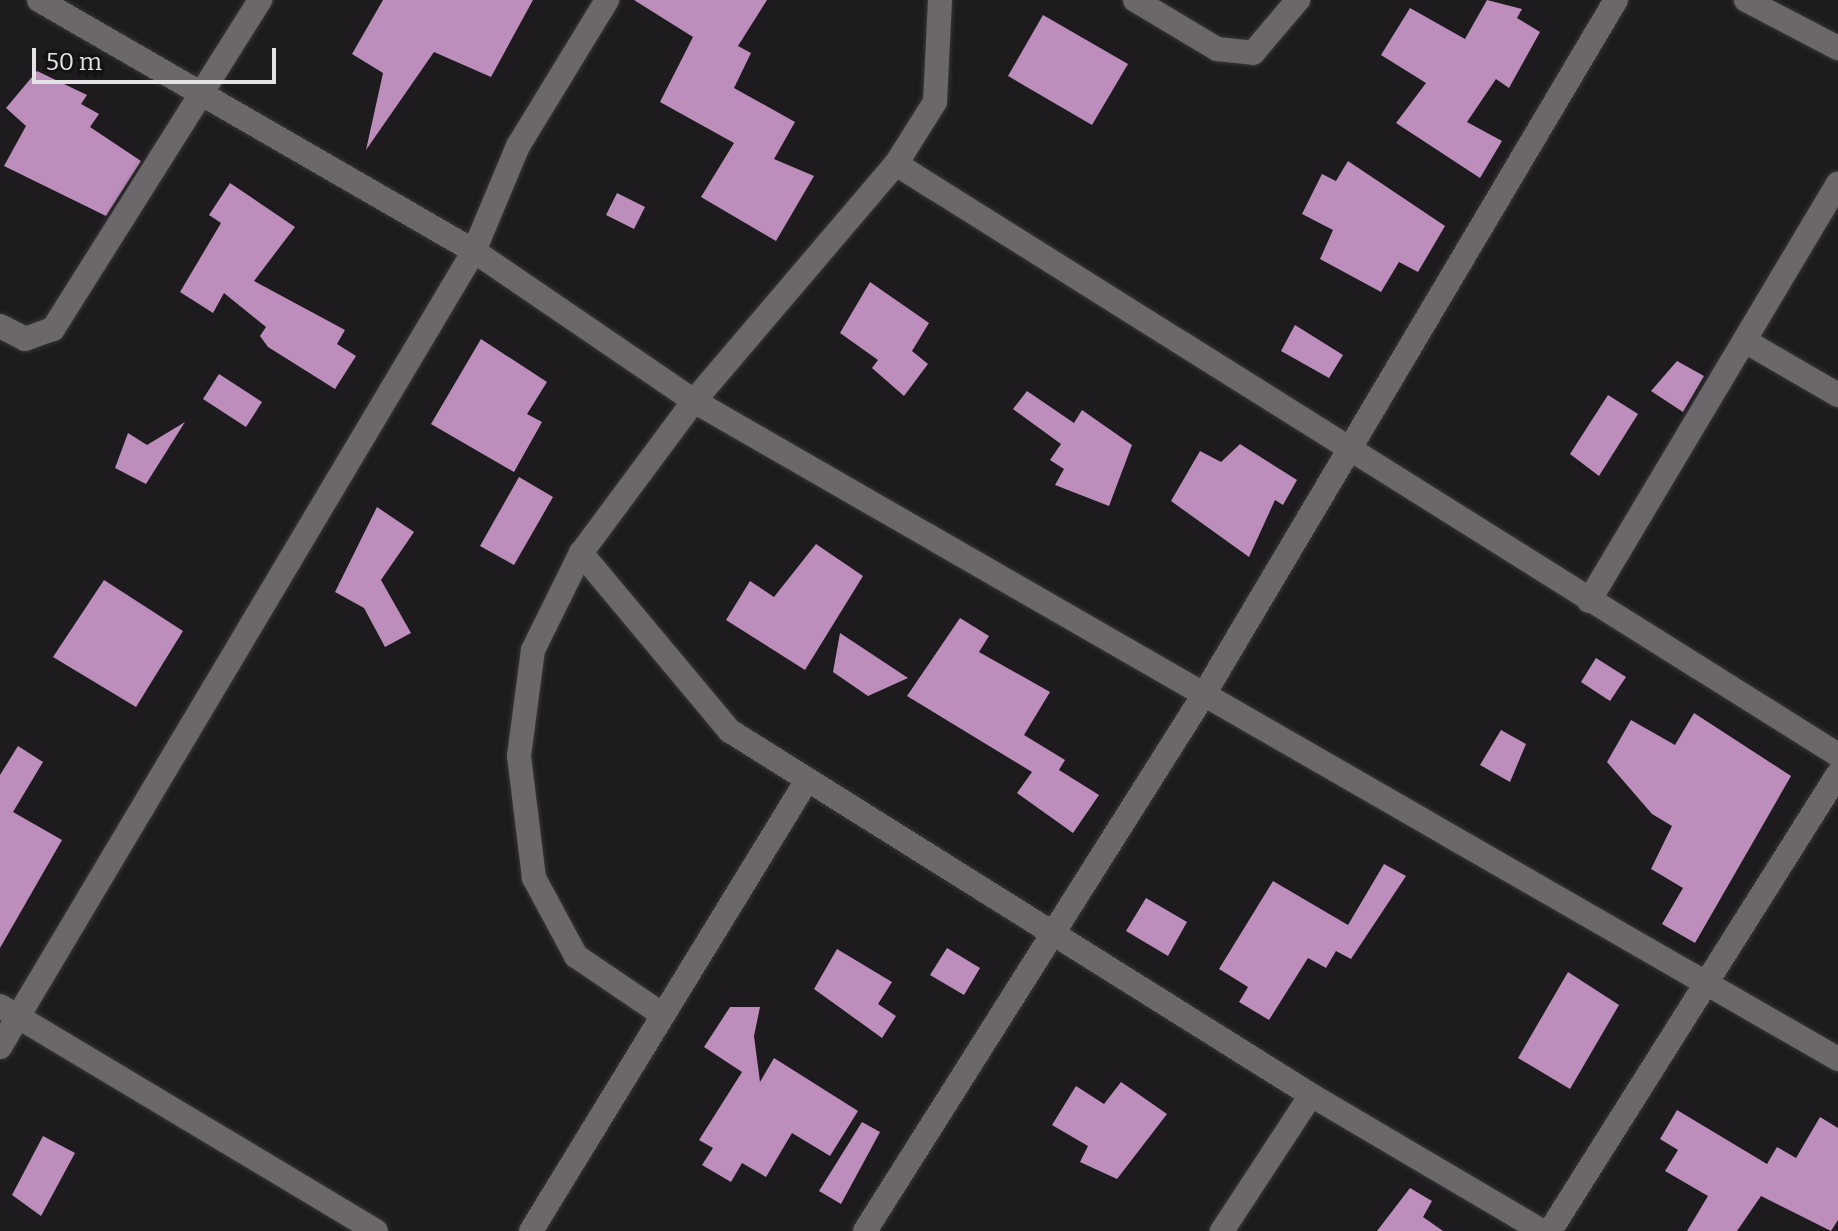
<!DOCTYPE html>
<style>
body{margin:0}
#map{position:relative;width:1838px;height:1231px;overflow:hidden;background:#1e1b1e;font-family:Bitter,serif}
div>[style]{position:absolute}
.building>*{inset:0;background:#bd8ebc}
.roads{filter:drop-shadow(0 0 2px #383638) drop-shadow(0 0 2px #383638)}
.street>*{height:24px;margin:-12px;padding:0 12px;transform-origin:12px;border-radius:12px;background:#6b676b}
span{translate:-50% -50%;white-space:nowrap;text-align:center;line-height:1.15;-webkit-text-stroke:8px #151215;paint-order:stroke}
.scale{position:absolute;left:32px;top:48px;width:244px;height:36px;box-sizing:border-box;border:4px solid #e4e2e4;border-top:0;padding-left:10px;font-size:24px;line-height:28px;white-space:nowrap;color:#e4e2e4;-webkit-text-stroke:6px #151215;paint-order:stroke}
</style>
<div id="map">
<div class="building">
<div style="clip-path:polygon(383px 0,533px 0,491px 77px,434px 52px,366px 150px,383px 73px,352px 54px)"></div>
<div style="clip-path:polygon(634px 0,767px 0,738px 46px,751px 53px,734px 88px,795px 122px,774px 159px,814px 176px,776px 241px,701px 197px,734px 143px,660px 102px,693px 37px)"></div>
<div style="clip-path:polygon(1487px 0,1522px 9px,1517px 18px,1540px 32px,1509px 88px,1496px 79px,1467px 122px,1502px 141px,1480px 178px,1396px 123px,1426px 83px,1381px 55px,1410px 8px,1465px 39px)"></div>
<div style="clip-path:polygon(1043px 15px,1128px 64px,1092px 125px,1008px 76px)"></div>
<div style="clip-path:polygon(37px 71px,87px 95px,81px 104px,99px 114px,90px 127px,141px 161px,106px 216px,4px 166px,26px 126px,6px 108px)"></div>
<div style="clip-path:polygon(1348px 161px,1445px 226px,1418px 272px,1399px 262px,1381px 292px,1320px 259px,1333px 230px,1302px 214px,1322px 174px,1336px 181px)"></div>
<div style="clip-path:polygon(230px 183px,295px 227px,254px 281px,345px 330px,337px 344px,356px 356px,335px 389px,268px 347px,260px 336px,266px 327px,224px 293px,213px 313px,180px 292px,221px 223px,209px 215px)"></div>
<div style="clip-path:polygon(617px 193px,645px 207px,634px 229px,606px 215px)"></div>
<div style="clip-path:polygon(870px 282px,929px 323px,912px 351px,928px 364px,904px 396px,872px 368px,878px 360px,840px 333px)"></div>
<div style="clip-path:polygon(1295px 325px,1343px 355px,1329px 378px,1281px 351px)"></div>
<div style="clip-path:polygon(481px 339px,547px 382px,527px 414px,542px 422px,514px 472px,431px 424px)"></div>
<div style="clip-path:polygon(1677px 361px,1704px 376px,1683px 412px,1651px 391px)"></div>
<div style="clip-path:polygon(219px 374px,262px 402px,246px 427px,203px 399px)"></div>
<div style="clip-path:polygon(1027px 391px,1074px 423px,1082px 410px,1132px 445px,1109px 506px,1055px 485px,1064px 469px,1050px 460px,1061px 444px,1013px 409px)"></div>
<div style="clip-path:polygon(1608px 395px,1638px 414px,1599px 476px,1570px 454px)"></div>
<div style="clip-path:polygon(185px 422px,146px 484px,115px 468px,128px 433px,147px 445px)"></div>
<div style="clip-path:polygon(1240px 444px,1297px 480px,1283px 505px,1275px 500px,1249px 557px,1171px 501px,1200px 451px,1221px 462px)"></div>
<div style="clip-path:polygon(519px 477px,553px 497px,514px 565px,480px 546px)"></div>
<div style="clip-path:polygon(377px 507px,414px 532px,381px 580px,411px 633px,385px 647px,364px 608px,335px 592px)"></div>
<div style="clip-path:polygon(816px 544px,863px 576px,805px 670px,726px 620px,750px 581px,774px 597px)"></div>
<div style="clip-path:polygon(104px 580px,183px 631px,136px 707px,53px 657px)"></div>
<div style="clip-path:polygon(960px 618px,989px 636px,979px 652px,1050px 692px,1024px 735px,1065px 760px,1059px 770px,1099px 795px,1073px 833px,1017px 793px,1032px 772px,907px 696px)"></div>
<div style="clip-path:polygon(840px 633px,908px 678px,868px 696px,833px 672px)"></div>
<div style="clip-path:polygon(1596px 658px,1626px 677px,1610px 701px,1581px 682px)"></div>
<div style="clip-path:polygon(1694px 713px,1791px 776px,1695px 943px,1662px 924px,1683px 888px,1651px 869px,1672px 826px,1652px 814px,1607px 762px,1631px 720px,1675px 745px)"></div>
<div style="clip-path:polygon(1501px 730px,1526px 744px,1510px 782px,1480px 765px)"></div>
<div style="clip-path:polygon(18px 746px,43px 762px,13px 812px,62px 840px,0 948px,0 775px)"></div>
<div style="clip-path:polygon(1384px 864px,1406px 876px,1351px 959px,1336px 951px,1326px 968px,1308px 958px,1269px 1020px,1239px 1002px,1248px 987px,1219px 969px,1273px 881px,1348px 925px)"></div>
<div style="clip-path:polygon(1146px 898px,1187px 922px,1168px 956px,1126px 931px)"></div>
<div style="clip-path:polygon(947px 948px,980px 968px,964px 995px,930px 975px)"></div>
<div style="clip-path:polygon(837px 949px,892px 982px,878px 1004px,896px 1016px,882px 1038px,814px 989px)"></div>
<div style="clip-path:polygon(1568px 972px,1619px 1005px,1570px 1089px,1518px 1058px)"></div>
<div style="clip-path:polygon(730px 1007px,760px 1007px,754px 1036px,760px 1082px,774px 1058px,858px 1111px,830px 1156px,792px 1133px,766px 1177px,742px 1163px,731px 1182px,702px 1165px,713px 1148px,699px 1140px,742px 1072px,704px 1047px)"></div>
<div style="clip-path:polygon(1121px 1082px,1167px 1114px,1117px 1179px,1080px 1162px,1088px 1146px,1052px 1125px,1076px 1086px,1104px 1104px)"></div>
<div style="clip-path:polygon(1677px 1110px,1767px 1164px,1777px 1147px,1796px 1158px,1820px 1117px,1838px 1128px,1838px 1220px,1831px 1231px,1761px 1196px,1737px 1231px,1687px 1231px,1708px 1196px,1665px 1171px,1678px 1150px,1660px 1139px)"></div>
<div style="clip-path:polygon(862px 1122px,880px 1132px,841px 1204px,819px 1191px)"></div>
<div style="clip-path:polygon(43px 1136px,75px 1153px,41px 1216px,12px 1195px)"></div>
<div style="clip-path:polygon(1410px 1188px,1432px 1201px,1423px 1217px,1443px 1231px,1377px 1231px)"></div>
</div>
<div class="roads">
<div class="street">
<div style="left:39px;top:0;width:502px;rotate:29.99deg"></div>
<div style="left:474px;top:251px;width:266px;rotate:34.3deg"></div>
<div style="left:694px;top:401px;width:1320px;rotate:29.91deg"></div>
<div style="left:1135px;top:0;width:96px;rotate:30.9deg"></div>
<div style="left:1217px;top:49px;width:36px;rotate:6deg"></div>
<div style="left:1253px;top:53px;width:70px;rotate:-49.7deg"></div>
<div style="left:1746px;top:0;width:104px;rotate:27.6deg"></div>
<div style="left:896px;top:164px;width:1112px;rotate:32.1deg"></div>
<div style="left:0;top:326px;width:28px;rotate:27deg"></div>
<div style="left:25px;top:339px;width:30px;rotate:-20deg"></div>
<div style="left:53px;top:329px;width:389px;rotate:-57.8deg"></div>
<div style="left:1745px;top:341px;width:108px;rotate:30.1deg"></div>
<div style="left:581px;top:553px;width:232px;rotate:50.1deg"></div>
<div style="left:730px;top:731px;width:686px;rotate:32.07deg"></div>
<div style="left:1311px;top:1095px;width:163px;rotate:123.2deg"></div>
<div style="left:1589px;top:601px;width:486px;rotate:-59.2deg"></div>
<div style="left:0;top:1006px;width:438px;rotate:30.9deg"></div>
<div style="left:663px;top:1015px;width:105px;rotate:-145.9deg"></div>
<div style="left:576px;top:956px;width:89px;rotate:-118.3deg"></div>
<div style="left:534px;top:878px;width:123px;rotate:-97deg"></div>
<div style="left:519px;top:756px;width:107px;rotate:-82.5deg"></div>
<div style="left:533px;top:650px;width:108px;rotate:-63.7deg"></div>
<div style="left:581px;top:553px;width:189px;rotate:-53.4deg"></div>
<div style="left:694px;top:401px;width:311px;rotate:-49.6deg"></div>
<div style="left:896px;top:164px;width:73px;rotate:-57.8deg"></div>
<div style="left:935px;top:102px;width:102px;rotate:-87.2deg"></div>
<div style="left:0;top:1047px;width:926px;rotate:-59.23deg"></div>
<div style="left:474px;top:251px;width:114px;rotate:-67.3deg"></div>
<div style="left:518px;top:146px;width:171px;rotate:-58.6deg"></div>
<div style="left:1311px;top:1095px;width:268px;rotate:30.5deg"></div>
<div style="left:531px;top:1231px;width:529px;rotate:-58.53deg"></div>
<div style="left:865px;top:1231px;width:633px;rotate:-57.72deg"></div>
<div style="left:1203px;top:696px;width:809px;rotate:-59.32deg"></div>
<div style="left:1550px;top:1231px;width:540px;rotate:-57.78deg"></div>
</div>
</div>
<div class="scale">50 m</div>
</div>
